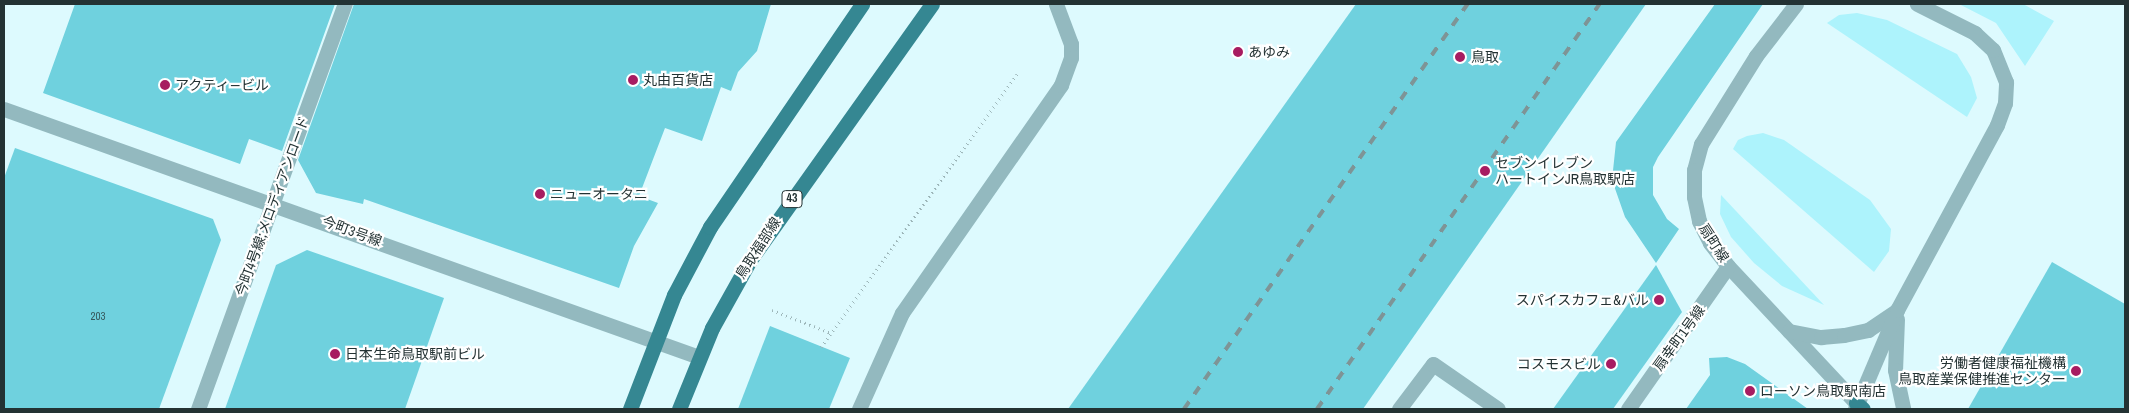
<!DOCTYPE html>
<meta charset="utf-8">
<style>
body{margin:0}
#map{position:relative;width:2129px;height:413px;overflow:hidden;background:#ddfafe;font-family:"Archivo Narrow","Noto Sans JP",sans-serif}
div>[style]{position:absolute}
.green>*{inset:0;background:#adf3fc}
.building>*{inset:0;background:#6fd1de}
.path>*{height:3px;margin-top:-1.5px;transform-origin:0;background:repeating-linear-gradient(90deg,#9db6b9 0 1px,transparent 0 5px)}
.minor>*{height:15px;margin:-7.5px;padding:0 7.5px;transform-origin:7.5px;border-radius:7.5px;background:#93b9bf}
.major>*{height:15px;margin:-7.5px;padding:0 7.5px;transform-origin:7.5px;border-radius:7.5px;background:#358792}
.rail>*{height:4px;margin-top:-2px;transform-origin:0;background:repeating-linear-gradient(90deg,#7e9496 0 9px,transparent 0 18px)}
.dots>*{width:14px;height:14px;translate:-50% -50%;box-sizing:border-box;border:2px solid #fff;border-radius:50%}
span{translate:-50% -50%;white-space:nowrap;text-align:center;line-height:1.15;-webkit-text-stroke:4.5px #fff;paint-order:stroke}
.number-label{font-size:11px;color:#365a5e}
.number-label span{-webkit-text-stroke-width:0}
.shield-label span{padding:1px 4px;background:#fff;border:1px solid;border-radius:4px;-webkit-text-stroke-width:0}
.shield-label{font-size:12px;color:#233233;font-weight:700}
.poi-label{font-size:14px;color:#233233}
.left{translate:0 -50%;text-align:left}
.right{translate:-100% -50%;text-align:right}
.street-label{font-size:14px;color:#233233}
.frame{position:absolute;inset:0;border:5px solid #233233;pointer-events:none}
</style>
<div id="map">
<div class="green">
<div style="clip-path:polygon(1959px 4px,2023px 4px,2054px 21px,2025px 66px,1996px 23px)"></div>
<div style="clip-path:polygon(1857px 13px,1887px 20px,1957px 54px,1971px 77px,1977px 98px,1967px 117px,1827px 23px,1839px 15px)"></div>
<div style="clip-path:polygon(1763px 133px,1784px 140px,1870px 200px,1891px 229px,1889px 251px,1874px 272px,1733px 149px,1738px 140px,1747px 136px)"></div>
<div style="clip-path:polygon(1721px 195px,1824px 305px,1782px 286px,1754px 263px,1731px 237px,1720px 214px)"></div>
</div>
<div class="building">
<div style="clip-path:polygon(75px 4px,335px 4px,282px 151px,249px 139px,240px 164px,43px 93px)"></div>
<div style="clip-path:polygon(354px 4px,771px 4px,757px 51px,738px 72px,731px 91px,721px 87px,702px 141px,665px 128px,639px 196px,658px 203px,634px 246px,619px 288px,364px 199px,363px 204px,316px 193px,298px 160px)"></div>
<div style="clip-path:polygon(1356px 4px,1646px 4px,1363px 409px,1068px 409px)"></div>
<div style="clip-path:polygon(1715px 4px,1763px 4px,1658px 157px,1653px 167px,1653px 195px,1667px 219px,1679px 229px,1656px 263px,1625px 217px,1612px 180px,1616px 142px)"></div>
<div style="clip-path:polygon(15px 148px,213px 219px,221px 240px,159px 409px,4px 409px,4px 178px)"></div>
<div style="clip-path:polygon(307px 250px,444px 298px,405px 409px,225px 409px,276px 265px)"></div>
<div style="clip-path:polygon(2052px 262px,2125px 304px,2125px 409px,1968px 409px)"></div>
<div style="clip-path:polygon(1656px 265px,1682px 312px,1613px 409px,1553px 409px)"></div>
<div style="clip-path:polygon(770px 326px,850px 358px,829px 409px,738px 409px)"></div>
<div style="clip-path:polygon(1727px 357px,1745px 364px,1808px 409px,1686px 409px,1710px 375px,1709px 358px)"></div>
</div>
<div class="path">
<div style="left:772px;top:310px;width:63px;rotate:21.3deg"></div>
<div style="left:821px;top:347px;width:336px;rotate:-54.3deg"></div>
</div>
<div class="minor">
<div style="left:1796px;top:4px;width:66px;rotate:127.6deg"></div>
<div style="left:1756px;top:56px;width:104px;rotate:122deg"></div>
<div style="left:1701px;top:144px;width:27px;rotate:105deg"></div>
<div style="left:1694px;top:170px;width:27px;rotate:90deg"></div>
<div style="left:1694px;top:197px;width:25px;rotate:78deg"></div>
<div style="left:1699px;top:221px;width:25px;rotate:63deg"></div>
<div style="left:1710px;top:243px;width:29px;rotate:52deg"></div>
<div style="left:1728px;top:266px;width:187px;rotate:46.9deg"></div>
<div style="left:4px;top:109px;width:738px;rotate:19.64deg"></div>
<div style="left:1897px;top:319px;width:51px;rotate:92.2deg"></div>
<div style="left:1895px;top:370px;width:40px;rotate:78deg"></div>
<div style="left:1789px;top:331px;width:33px;rotate:11deg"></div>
<div style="left:1821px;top:337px;width:23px;rotate:-5deg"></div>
<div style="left:1844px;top:335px;width:25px;rotate:-12deg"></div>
<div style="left:1868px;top:330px;width:34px;rotate:-34deg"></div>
<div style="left:198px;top:409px;width:431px;rotate:-70.1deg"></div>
<div style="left:859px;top:409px;width:105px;rotate:-65.9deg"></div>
<div style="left:902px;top:313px;width:278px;rotate:-55.1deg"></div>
<div style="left:1061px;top:85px;width:29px;rotate:-70deg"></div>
<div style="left:1071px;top:58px;width:14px;rotate:-90deg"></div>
<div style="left:1071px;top:44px;width:43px;rotate:-110.6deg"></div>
<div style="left:1399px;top:409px;width:56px;rotate:-52.9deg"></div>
<div style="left:1433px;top:364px;width:79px;rotate:34.7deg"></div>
<div style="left:1628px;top:409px;width:174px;rotate:-55deg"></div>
<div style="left:1855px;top:409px;width:108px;rotate:-67deg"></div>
<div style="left:1897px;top:310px;width:210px;rotate:-61.6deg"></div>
<div style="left:1997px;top:125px;width:23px;rotate:-70deg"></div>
<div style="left:2005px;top:103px;width:21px;rotate:-87deg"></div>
<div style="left:2006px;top:82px;width:35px;rotate:-112deg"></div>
<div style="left:1993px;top:50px;width:25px;rotate:-137deg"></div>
<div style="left:1975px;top:33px;width:65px;rotate:-153.4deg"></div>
</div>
<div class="major">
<div style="left:1856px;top:403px;width:9px;rotate:41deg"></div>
<div style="left:630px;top:409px;width:122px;rotate:-68.9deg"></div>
<div style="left:674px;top:295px;width:77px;rotate:-62.1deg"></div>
<div style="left:710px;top:227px;width:270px;rotate:-55.7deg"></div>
<div style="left:679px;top:409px;width:87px;rotate:-67.8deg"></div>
<div style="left:712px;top:328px;width:78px;rotate:-60.8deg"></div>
<div style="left:750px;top:260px;width:314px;rotate:-54.6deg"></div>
</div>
<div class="rail">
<div style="left:1184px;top:409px;width:495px;rotate:-55deg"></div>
<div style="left:1317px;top:409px;width:494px;rotate:-55.1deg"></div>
</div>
<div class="dots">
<div style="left:1238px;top:52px;background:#a71c61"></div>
<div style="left:1460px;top:57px;background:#a71c61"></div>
<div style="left:633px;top:80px;background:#a71c61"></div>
<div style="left:165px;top:85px;background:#a71c61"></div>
<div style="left:1485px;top:171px;background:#a71c61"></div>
<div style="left:540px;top:194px;background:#a71c61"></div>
<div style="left:1659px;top:300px;background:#a71c61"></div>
<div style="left:335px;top:354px;background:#a71c61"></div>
<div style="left:1611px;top:364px;background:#a71c61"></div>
<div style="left:2076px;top:371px;background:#a71c61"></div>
<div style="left:1750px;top:391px;background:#a71c61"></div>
</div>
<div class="number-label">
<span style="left:98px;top:316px">203</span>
</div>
<div class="shield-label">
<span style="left:792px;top:199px">43</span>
</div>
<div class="poi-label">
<span class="left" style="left:1248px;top:52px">あゆみ</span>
<span class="left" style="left:1471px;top:57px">鳥取</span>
<span class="left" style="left:643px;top:80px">丸由百貨店</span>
<span class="left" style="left:175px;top:85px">アクティ―ビル</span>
<span class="left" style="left:1495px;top:171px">セブンイレブン<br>ハートインJR鳥取駅店</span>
<span class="left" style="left:550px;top:194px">ニューオータニ</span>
<span class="right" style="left:1649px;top:300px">スパイスカフェ&amp;バル</span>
<span class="left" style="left:345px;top:354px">日本生命鳥取駅前ビル</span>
<span class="right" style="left:2066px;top:371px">労働者健康福祉機構<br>鳥取産業保健推進センター</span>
<span class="right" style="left:1601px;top:364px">コスモスビル</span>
<span class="left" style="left:1760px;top:391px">ローソン鳥取駅南店</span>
</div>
<div class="street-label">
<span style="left:272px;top:206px;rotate:-70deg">今町4号線;メロディアンロード</span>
<span style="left:352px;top:231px;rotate:20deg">今町3号線</span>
<span style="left:1714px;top:243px;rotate:57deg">扇町線</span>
<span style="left:758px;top:248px;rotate:-57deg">鳥取福部線</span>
<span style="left:1679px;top:338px;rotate:-54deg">扇幸町1号線</span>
</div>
<div class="frame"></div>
</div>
